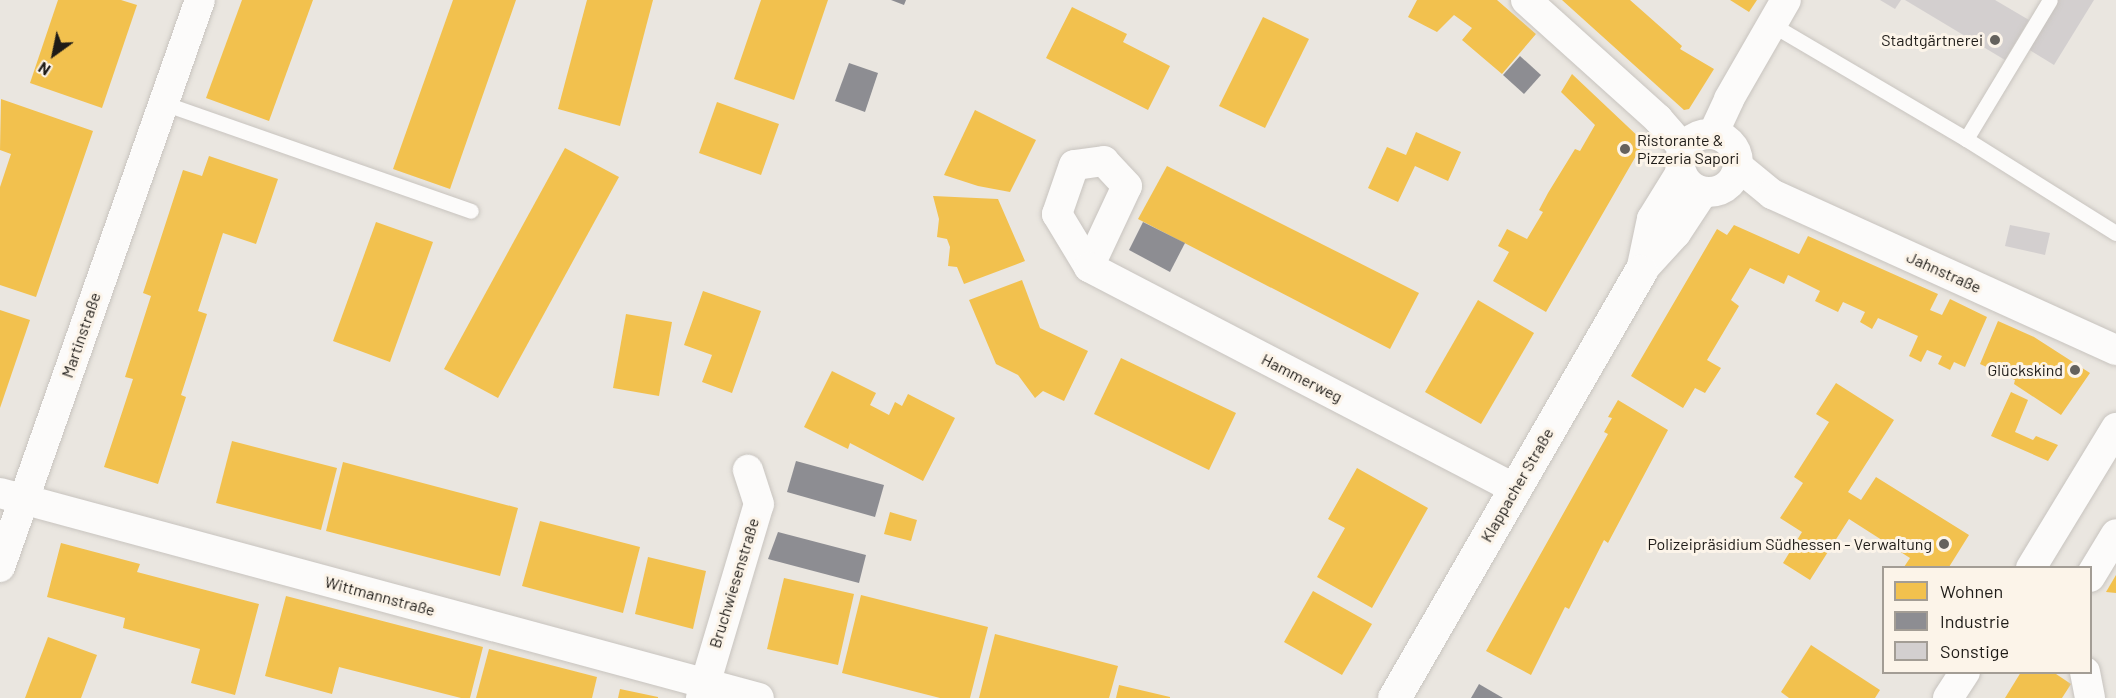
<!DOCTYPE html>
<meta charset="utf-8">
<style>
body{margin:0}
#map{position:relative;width:2116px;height:698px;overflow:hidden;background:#eae6e0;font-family:Barlow,sans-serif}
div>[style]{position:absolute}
.homes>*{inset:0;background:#f2c14e}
.industry>*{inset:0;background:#8d8d92}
.building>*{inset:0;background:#d3cfcf}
.roads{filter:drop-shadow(0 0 2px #c8c4bf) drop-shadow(0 0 2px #c8c4bf)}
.service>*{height:15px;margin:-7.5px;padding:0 7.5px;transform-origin:7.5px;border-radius:7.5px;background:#fcfbfa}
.minor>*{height:30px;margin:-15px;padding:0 15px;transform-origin:15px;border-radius:15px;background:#fcfbfa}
.minor>.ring{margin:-15px;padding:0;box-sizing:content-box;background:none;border:30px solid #fcfbfa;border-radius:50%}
.tertiary>*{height:33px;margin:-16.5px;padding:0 16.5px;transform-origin:16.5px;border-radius:16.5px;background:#fcfbfa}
.dots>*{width:16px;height:16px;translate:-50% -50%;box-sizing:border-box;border:3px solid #fcf4e9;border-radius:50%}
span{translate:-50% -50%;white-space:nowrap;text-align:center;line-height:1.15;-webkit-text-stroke:6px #fcf4e9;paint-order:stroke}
.poi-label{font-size:16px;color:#1e1b17}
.right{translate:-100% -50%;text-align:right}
.left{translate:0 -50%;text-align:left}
.street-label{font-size:16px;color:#1e1b17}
.legend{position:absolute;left:1882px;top:566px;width:210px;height:108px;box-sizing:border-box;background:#fcf4e9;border:2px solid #a39d95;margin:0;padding:8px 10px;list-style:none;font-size:18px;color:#1e1b17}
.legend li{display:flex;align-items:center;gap:12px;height:30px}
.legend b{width:30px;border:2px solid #a39d95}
.north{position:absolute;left:24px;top:24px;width:60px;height:60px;-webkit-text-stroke:4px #fcf4e9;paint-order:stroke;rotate:213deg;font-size:16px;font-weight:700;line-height:24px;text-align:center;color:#1e1b17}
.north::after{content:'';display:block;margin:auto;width:21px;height:27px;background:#1e1b17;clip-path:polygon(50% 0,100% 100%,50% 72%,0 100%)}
</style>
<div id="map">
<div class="homes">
<div style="clip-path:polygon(58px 0,121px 0,137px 5px,102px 108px,30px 83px)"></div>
<div style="clip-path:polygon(242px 0,313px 0,269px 121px,206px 98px)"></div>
<div style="clip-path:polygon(453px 0,516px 0,450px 189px,393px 169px)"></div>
<div style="clip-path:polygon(587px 0,653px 0,620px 126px,558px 109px)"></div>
<div style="clip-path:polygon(761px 0,828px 0,794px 100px,734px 79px)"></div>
<div style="clip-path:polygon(1417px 0,1497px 0,1536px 34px,1502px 74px,1462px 40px,1472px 28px,1454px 15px,1437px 32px,1408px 17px)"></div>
<div style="clip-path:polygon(1562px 0,1630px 0,1682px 46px,1680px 49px,1714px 69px,1689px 109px,1684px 110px)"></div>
<div style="clip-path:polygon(1730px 0,1757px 0,1749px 12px)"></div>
<div style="clip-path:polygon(1072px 7px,1127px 34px,1123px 42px,1170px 66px,1148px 110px,1046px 58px)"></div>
<div style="clip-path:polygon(1263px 17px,1309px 39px,1265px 128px,1219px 106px)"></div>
<div style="clip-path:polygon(1572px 74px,1644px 142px,1546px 312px,1493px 281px,1509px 252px,1498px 246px,1507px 229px,1527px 239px,1543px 212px,1539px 210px,1548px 193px,1575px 149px,1580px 151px,1595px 125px,1561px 92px)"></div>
<div style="clip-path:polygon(1px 99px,93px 131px,36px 297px,0 285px,0 187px,11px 154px,0 150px)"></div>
<div style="clip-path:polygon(717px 102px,779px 124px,761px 175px,699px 153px)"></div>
<div style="clip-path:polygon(975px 110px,1036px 140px,1010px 192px,978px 186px,944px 175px)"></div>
<div style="clip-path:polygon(1416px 132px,1461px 152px,1448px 181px,1415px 166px,1398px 202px,1368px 188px,1387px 147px,1406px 155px)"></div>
<div style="clip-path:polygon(565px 148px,619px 177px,498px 398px,444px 369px)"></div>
<div style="clip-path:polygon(209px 156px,278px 179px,256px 244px,223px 233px,198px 311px,207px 314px,181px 395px,186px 397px,158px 484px,104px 467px,133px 379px,125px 377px,151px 296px,143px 293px,183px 170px,202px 176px)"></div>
<div style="clip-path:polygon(1167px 166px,1419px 293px,1390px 349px,1138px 219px)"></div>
<div style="clip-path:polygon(933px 196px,998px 199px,1025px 261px,964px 284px,957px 267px,948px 266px,950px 247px,947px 239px,937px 237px,939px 219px)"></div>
<div style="clip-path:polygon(376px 222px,433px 242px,390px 362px,333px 341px)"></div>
<div style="clip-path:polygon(1734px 225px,1799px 254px,1808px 236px,1938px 294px,1930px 310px,1942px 315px,1950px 299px,1987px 317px,1965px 367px,1954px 362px,1950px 370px,1938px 364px,1942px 356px,1927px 350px,1921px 362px,1909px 356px,1918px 336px,1878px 318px,1872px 329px,1860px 322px,1865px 312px,1843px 302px,1838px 312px,1815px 301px,1820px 291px,1788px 275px,1784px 284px,1750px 268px,1731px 300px,1739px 306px,1707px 360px,1721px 368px,1705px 393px,1695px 388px,1683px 408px,1631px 376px,1717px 229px,1727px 235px)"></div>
<div style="clip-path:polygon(1022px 280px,1040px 328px,1088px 351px,1064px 401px,1043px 391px,1035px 398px,1018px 375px,996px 364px,969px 300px)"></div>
<div style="clip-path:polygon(703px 291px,761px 311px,732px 393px,702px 382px,712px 355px,684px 345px)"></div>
<div style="clip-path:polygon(1478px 300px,1534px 333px,1481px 424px,1425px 392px)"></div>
<div style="clip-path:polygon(0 310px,30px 320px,0 408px)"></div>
<div style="clip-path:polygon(626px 314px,672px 322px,659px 396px,613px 388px)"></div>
<div style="clip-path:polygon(1998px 321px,2034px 337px,2090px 373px,2061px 415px,2014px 384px,2015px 380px,1980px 364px)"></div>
<div style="clip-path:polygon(1121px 358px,1236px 413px,1209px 470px,1094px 414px)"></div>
<div style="clip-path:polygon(832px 371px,876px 393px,870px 405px,889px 415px,895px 402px,902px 406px,908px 394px,955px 418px,923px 481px,850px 443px,848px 449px,804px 427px)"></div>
<div style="clip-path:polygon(1836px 383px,1894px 420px,1848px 492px,1861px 500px,1876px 477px,1969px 535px,1949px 567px,1904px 567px,1910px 558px,1849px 519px,1810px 580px,1783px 563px,1802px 532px,1780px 518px,1803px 483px,1794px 477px,1829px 422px,1816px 414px)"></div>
<div style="clip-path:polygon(2011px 392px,2028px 400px,2015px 432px,2033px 440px,2036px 436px,2058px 445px,2048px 461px,1991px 436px)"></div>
<div style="clip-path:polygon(1618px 400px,1668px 430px,1608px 543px,1604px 540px,1569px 609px,1565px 607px,1531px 675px,1486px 651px,1608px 434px,1604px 432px,1612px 418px,1608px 417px)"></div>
<div style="clip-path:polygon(232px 441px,337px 468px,321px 530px,216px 503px)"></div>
<div style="clip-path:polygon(343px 462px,518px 508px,500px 576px,326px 531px)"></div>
<div style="clip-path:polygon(1357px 468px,1428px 508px,1372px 608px,1317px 577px,1345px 528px,1328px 519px)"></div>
<div style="clip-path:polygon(890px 512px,917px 520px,911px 541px,884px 534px)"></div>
<div style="clip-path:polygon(540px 521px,640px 547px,623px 613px,522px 586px)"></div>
<div style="clip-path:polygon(61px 543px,140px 564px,137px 572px,259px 604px,235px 695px,191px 683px,200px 649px,123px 628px,125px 618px,47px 597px)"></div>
<div style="clip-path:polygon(648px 557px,706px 571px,693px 629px,635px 614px)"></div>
<div style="clip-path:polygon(2116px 575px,2116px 593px,2106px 592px)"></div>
<div style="clip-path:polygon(784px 578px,854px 594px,838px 665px,767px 649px)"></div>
<div style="clip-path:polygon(1313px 591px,1372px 624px,1342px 675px,1284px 642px)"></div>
<div style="clip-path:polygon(861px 595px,988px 627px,970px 698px,940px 698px,842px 673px)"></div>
<div style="clip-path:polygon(286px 596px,483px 647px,470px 698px,461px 698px,339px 667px,332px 694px,265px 676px)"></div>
<div style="clip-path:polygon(995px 634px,1118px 666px,1109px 698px,979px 698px)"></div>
<div style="clip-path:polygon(48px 637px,97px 655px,81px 698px,25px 698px)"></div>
<div style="clip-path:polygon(1811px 645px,1880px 690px,1875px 698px,1789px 698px,1781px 692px)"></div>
<div style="clip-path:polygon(489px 649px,597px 677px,592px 698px,476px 698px)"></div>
<div style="clip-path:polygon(2021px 672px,2053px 672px,2071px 684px,2062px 698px,2005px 698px)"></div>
<div style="clip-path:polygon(1119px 685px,1170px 697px,1170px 698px,1116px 698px)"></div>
<div style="clip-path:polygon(620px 689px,658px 697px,658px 698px,618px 698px)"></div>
</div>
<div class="industry">
<div style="clip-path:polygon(891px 0,906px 0,904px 5px)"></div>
<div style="clip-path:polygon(1520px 56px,1541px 75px,1524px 94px,1503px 75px)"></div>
<div style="clip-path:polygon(849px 63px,878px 73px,865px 112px,835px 101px)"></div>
<div style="clip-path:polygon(1143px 222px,1185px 243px,1170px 272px,1129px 250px)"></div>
<div style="clip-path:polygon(796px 461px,884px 485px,875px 517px,787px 492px)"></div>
<div style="clip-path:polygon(778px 532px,866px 555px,859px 583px,768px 559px)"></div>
<div style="clip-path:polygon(1479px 684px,1503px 698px,1471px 698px)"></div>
</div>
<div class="building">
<div style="clip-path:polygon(1880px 0,1901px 0,1895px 9px)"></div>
<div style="clip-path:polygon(1905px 0,1995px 0,2029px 20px,2005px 60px)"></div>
<div style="clip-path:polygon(2058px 0,2094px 0,2054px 65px,2028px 49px)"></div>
<div style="clip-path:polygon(2010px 225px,2050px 233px,2045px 255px,2005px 246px)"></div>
</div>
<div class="roads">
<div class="service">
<div style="left:1771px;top:24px;width:226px;rotate:30.5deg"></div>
<div style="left:1966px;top:139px;width:177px;rotate:32.1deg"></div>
<div style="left:163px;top:103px;width:326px;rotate:19.3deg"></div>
<div style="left:1966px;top:139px;width:162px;rotate:-58.9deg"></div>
</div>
<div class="minor">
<div style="left:1526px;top:0;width:178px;rotate:42deg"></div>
<div style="left:1658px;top:119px;width:40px;rotate:49deg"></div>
<div class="ring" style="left:1680px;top:134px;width:28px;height:28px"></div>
<div style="left:1713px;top:134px;width:38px;rotate:-65deg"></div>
<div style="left:1729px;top:99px;width:114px;rotate:-60.1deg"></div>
<div style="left:1739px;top:167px;width:43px;rotate:39.3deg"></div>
<div style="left:1772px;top:194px;width:378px;rotate:24.4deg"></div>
<div style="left:1089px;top:267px;width:89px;rotate:-64.9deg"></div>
<div style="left:1127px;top:186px;width:34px;rotate:-133deg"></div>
<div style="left:1104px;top:161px;width:30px;rotate:172deg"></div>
<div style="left:1074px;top:165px;width:52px;rotate:109.1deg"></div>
<div style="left:1057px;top:214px;width:62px;rotate:58.9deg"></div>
<div style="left:1089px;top:267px;width:480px;rotate:27.5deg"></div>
<div style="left:1642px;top:270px;width:50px;rotate:-47.4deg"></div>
<div style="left:1676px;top:233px;width:49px;rotate:-56.6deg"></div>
<div style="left:1641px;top:271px;width:53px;rotate:-78.1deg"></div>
<div style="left:1652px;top:219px;width:55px;rotate:-58.3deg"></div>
<div style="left:0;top:493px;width:786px;rotate:15.11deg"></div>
<div style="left:0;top:567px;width:601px;rotate:-70.57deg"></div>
<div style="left:2031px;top:568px;width:164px;rotate:-58.7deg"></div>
<div style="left:2090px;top:577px;width:50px;rotate:-58.8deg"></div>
<div style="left:2085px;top:672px;width:26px;rotate:79deg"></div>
<div style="left:701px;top:698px;width:202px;rotate:-73.4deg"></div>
<div style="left:759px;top:504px;width:36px;rotate:-108deg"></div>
<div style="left:1948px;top:698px;width:31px;rotate:-57deg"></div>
</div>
<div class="tertiary">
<div style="left:1394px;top:698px;width:493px;rotate:-60deg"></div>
</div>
</div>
<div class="dots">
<div style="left:1995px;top:40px;background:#65625d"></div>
<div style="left:1625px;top:149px;background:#65625d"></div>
<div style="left:2075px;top:370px;background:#65625d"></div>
<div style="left:1944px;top:544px;background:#65625d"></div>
</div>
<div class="poi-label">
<span class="right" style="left:1983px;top:40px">Stadtgärtnerei</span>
<span class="left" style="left:1637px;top:149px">Ristorante &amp;<br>Pizzeria Sapori</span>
<span class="right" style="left:2063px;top:370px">Glückskind</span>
<span class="right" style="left:1932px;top:544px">Polizeipräsidium Südhessen - Verwaltung</span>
</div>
<div class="street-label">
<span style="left:1944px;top:272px;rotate:24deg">Jahnstraße</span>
<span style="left:81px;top:335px;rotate:-71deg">Martinstraße</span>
<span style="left:1302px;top:378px;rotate:27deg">Hammerweg</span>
<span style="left:1517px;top:485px;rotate:-60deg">Klappacher Straße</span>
<span style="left:734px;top:583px;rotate:-73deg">Bruchwiesenstraße</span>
<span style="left:380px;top:596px;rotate:15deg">Wittmannstraße</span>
</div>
<ul class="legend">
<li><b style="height:16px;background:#f2c14e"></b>Wohnen</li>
<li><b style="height:16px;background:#8d8d92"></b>Industrie</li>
<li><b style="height:16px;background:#d3cfcf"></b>Sonstige</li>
</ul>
<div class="north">N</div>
</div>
